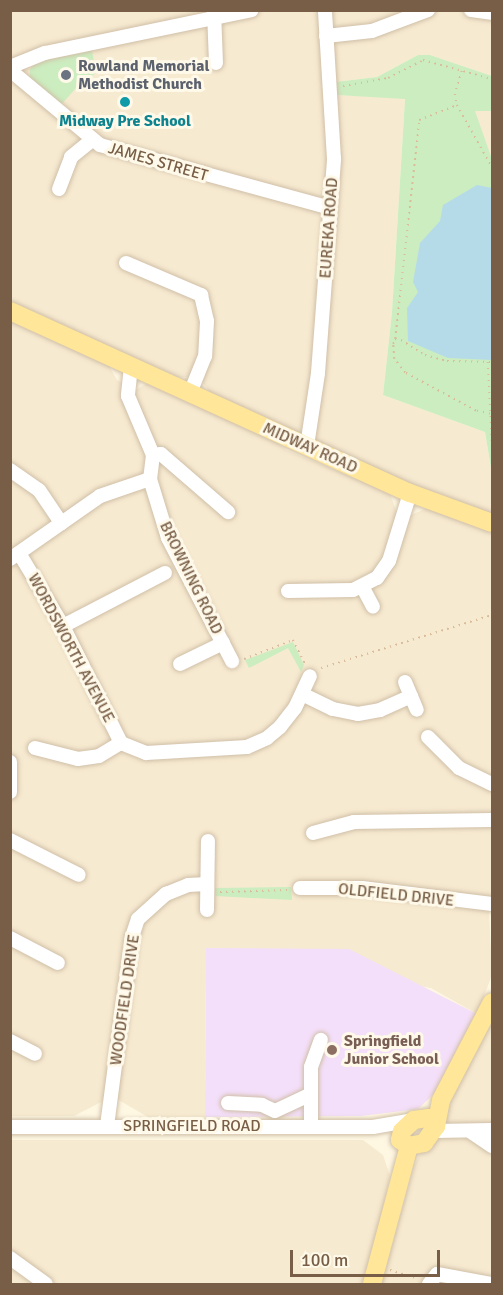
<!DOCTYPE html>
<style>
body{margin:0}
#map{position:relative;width:503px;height:1295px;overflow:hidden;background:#fef7e2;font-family:Signika,sans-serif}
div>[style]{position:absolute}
.residential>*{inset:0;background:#f6ead0}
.education>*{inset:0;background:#f4dffa}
.green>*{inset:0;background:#ccedbf}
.water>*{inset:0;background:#b5dbe9}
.path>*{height:1.5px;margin-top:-0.75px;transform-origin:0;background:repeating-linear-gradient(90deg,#dabc9b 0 1.5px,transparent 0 6px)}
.roads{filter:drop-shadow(0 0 2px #d0bfa8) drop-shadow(0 0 2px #d0bfa8)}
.minor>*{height:14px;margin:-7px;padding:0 7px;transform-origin:7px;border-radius:7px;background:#fff}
.major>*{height:18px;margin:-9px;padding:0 9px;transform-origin:9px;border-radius:9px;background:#ffe698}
.dots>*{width:16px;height:16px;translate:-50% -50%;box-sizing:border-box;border:3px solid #fff9ea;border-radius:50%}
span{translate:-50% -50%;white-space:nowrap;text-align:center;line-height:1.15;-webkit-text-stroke:6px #fff9ea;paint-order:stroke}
.worship-label{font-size:16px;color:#5b616d;font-weight:700}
.left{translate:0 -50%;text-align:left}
.culture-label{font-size:16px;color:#0d838f;font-weight:700}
.street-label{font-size:16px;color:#785e46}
.education-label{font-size:16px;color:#785e54;font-weight:700}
.frame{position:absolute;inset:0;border:12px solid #785e46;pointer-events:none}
.scale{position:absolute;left:290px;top:1250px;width:150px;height:27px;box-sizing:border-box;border:3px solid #785e46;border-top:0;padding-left:8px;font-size:18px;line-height:21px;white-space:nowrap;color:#785e46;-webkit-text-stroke:4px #fff9ea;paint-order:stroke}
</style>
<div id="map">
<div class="residential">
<div style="clip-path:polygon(11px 11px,492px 11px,492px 76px,430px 55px,418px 55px,377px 77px,335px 82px,336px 95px,405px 98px,392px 312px,383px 395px,485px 432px,492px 474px,492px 514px,415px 487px,212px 395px,203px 383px,189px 377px,172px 377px,11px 303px)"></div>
<div style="clip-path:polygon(474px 110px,492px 111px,492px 159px,484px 137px)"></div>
<div style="clip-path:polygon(10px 320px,109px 366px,117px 380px,136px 390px,149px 382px,274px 440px,286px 450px,390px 493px,396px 511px,409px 516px,427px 508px,492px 530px,492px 893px,489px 910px,492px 975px,477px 1014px,431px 988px,206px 948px,205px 1117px,148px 1117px,117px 1099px,105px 1100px,74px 1116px,11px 1116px)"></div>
<div style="clip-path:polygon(492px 1017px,492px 1284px,381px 1284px,414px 1166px)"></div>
<div style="clip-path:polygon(10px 1140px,363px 1140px,383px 1155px,390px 1176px,366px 1284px,11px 1284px)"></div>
</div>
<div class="education">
<div style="clip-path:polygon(206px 948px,349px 949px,477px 1014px,441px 1087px,418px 1109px,361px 1116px,205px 1117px)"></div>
</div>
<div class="green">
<div style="clip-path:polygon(92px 51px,96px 72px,89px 80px,85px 78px,60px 106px,30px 78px,30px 69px,38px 61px)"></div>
<div style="clip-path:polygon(418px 55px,430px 55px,492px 76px,492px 111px,475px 111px,492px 159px,492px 474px,485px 432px,383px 395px,392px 312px,405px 99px,336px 95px,335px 82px,377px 77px)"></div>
<div style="clip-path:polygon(293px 642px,304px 665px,301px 672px,288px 648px,249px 668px,245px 660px)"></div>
<div style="clip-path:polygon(291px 887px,292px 900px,215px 896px,215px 888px)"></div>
</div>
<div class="water">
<div style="clip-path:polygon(477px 185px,492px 188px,492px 360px,448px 358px,408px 341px,407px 308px,418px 292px,413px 282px,420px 243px,440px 221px,443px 205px)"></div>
</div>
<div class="path">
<div style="left:462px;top:71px;width:24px;rotate:107deg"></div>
<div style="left:455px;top:94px;width:11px;rotate:80deg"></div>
<div style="left:457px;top:105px;width:71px;rotate:60.6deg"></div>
<div style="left:343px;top:86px;width:46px;rotate:-10.1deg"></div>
<div style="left:388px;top:78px;width:39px;rotate:-27deg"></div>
<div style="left:423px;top:60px;width:72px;rotate:15.4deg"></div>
<div style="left:395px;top:339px;width:220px;rotate:-83.7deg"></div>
<div style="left:419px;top:120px;width:41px;rotate:-21.5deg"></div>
<div style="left:488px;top:362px;width:82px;rotate:87.2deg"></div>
<div style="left:490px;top:414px;width:14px;rotate:-168deg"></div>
<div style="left:476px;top:411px;width:81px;rotate:-151.8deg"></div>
<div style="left:405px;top:373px;width:18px;rotate:-128deg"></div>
<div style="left:394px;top:359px;width:15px;rotate:-94deg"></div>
<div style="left:393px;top:344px;width:5px;rotate:-68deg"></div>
<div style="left:395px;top:339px;width:6px;rotate:9deg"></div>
<div style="left:401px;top:340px;width:28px;rotate:32deg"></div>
<div style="left:425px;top:355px;width:23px;rotate:15deg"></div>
<div style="left:447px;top:361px;width:45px;rotate:1.3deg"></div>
<div style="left:244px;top:659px;width:53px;rotate:-21.2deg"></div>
<div style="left:293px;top:640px;width:27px;rotate:63deg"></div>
<div style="left:321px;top:668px;width:179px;rotate:-17.2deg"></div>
<div style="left:220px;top:892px;width:67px;rotate:-1.7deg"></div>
<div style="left:390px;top:1270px;width:28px;rotate:17deg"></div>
</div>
<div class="roads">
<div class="minor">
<div style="left:471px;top:10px;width:21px;rotate:8deg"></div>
<div style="left:214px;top:11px;width:52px;rotate:87.8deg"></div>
<div style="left:326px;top:36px;width:46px;rotate:-6.2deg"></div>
<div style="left:372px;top:31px;width:60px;rotate:-20.6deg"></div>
<div style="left:10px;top:67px;width:38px;rotate:-22deg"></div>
<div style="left:45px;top:53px;width:211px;rotate:-11.7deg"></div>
<div style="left:10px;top:70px;width:117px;rotate:39.8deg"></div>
<div style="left:100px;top:145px;width:238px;rotate:15.3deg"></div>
<div style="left:59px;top:189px;width:34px;rotate:-69deg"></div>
<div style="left:71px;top:157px;width:27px;rotate:-39deg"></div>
<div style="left:126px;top:263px;width:82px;rotate:23.1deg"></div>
<div style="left:201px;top:295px;width:27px;rotate:77deg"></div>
<div style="left:207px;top:321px;width:35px;rotate:93deg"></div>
<div style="left:205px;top:356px;width:40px;rotate:112deg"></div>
<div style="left:131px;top:366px;width:30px;rotate:96deg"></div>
<div style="left:128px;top:396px;width:64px;rotate:67deg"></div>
<div style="left:153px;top:455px;width:24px;rotate:97deg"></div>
<div style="left:307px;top:446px;width:74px;rotate:-81.4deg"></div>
<div style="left:318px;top:373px;width:215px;rotate:-85.7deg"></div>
<div style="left:334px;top:159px;width:149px;rotate:-93.5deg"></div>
<div style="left:153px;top:455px;width:8px;rotate:-7deg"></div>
<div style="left:161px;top:454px;width:89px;rotate:40.9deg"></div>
<div style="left:10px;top:470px;width:35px;rotate:35deg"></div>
<div style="left:39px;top:490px;width:40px;rotate:56deg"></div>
<div style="left:150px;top:479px;width:62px;rotate:73deg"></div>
<div style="left:168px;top:538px;width:139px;rotate:62.5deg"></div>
<div style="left:19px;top:553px;width:85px;rotate:58.9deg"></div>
<div style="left:63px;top:626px;width:131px;rotate:63.6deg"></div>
<div style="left:10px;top:559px;width:110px;rotate:-35deg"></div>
<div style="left:100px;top:496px;width:53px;rotate:-18.8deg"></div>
<div style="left:363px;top:588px;width:21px;rotate:62deg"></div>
<div style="left:288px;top:591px;width:65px;rotate:-0.9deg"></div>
<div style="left:353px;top:590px;width:27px;rotate:-27deg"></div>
<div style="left:377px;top:578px;width:21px;rotate:-55deg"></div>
<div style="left:389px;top:561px;width:71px;rotate:-72.8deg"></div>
<div style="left:63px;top:626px;width:115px;rotate:-27.5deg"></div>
<div style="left:180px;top:664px;width:48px;rotate:-26deg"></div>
<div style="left:405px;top:682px;width:30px;rotate:67deg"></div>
<div style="left:302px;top:694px;width:34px;rotate:26deg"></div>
<div style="left:333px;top:709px;width:25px;rotate:11deg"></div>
<div style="left:358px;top:714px;width:22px;rotate:-10deg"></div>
<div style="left:380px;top:710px;width:34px;rotate:-24deg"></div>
<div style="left:428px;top:737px;width:44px;rotate:45deg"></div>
<div style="left:459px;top:768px;width:37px;rotate:26deg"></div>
<div style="left:35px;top:748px;width:44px;rotate:14.3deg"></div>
<div style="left:78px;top:759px;width:21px;rotate:-8deg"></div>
<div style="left:99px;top:756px;width:26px;rotate:-31deg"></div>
<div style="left:121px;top:743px;width:27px;rotate:22deg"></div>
<div style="left:146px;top:753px;width:101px;rotate:-3.4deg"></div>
<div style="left:247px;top:747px;width:22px;rotate:-24deg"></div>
<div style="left:267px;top:738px;width:17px;rotate:-40deg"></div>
<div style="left:280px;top:727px;width:24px;rotate:-52deg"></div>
<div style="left:295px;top:708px;width:35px;rotate:-65deg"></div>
<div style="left:10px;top:762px;width:30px;rotate:90deg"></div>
<div style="left:313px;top:833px;width:42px;rotate:-15deg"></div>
<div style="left:354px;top:822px;width:138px;rotate:-0.8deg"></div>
<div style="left:10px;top:840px;width:77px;rotate:26.9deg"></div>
<div style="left:300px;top:888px;width:62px"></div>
<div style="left:362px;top:888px;width:131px;rotate:7deg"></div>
<div style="left:207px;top:910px;width:69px;rotate:-89.2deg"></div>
<div style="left:10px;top:938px;width:54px;rotate:27.5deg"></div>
<div style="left:10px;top:1041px;width:28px;rotate:27deg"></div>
<div style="left:228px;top:1103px;width:34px;rotate:3deg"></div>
<div style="left:262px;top:1105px;width:14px;rotate:25deg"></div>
<div style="left:275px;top:1111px;width:38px;rotate:-25deg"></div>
<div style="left:107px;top:1126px;width:191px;rotate:-82.5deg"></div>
<div style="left:132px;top:937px;width:19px;rotate:-72deg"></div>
<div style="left:138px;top:919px;width:38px;rotate:-42deg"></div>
<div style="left:166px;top:894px;width:24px;rotate:-22deg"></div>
<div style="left:188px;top:885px;width:19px;rotate:-3deg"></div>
<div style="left:10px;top:1127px;width:363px"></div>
<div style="left:373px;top:1127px;width:42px;rotate:-9.7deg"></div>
<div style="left:311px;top:1127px;width:60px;rotate:-90deg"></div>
<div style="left:311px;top:1067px;width:29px;rotate:-70deg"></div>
<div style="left:435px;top:1131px;width:57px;rotate:-1deg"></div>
<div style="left:471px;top:1132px;width:25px;rotate:34deg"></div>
<div style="left:10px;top:1258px;width:44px;rotate:35.8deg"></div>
<div style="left:429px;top:1284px;width:13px;rotate:-51deg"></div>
<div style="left:437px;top:1274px;width:56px;rotate:10.3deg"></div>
</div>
<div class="major">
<div style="left:10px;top:311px;width:439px;rotate:24.5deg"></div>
<div style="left:410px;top:493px;width:87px;rotate:20.1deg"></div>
<div style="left:429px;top:1118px;width:11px;rotate:49deg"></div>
<div style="left:436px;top:1126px;width:21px;rotate:125deg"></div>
<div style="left:424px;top:1143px;width:15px;rotate:169deg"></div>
<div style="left:409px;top:1146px;width:11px;rotate:-146deg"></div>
<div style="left:400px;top:1140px;width:9px;rotate:-77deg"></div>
<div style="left:402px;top:1131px;width:16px;rotate:-43deg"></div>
<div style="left:414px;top:1120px;width:15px;rotate:-8deg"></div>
<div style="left:436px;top:1126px;width:26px;rotate:-79deg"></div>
<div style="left:441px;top:1100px;width:110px;rotate:-62.5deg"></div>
<div style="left:372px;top:1284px;width:143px;rotate:-75deg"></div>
</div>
</div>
<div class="dots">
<div style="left:66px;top:75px;background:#6b7280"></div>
<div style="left:125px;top:102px;background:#0f9aa8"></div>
<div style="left:332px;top:1050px;background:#8d6e63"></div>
</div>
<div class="worship-label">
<span class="left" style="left:78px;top:75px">Rowland Memorial<br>Methodist Church</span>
</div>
<div class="culture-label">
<span style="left:125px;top:121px">Midway Pre School</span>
</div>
<div class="street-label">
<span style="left:158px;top:162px;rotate:16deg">JAMES STREET</span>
<span style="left:329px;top:228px;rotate:-86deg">EUREKA ROAD</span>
<span style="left:310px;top:448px;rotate:24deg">MIDWAY ROAD</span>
<span style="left:191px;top:578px;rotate:64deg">BROWNING ROAD</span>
<span style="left:71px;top:648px;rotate:62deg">WORDSWORTH AVENUE</span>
<span style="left:396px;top:895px;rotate:6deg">OLDFIELD DRIVE</span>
<span style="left:125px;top:1000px;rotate:-82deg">WOODFIELD DRIVE</span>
<span style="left:192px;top:1126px">SPRINGFIELD ROAD</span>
</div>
<div class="education-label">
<span class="left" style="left:344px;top:1050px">Springfield<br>Junior School</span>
</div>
<div class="frame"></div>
<div class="scale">100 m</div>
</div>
